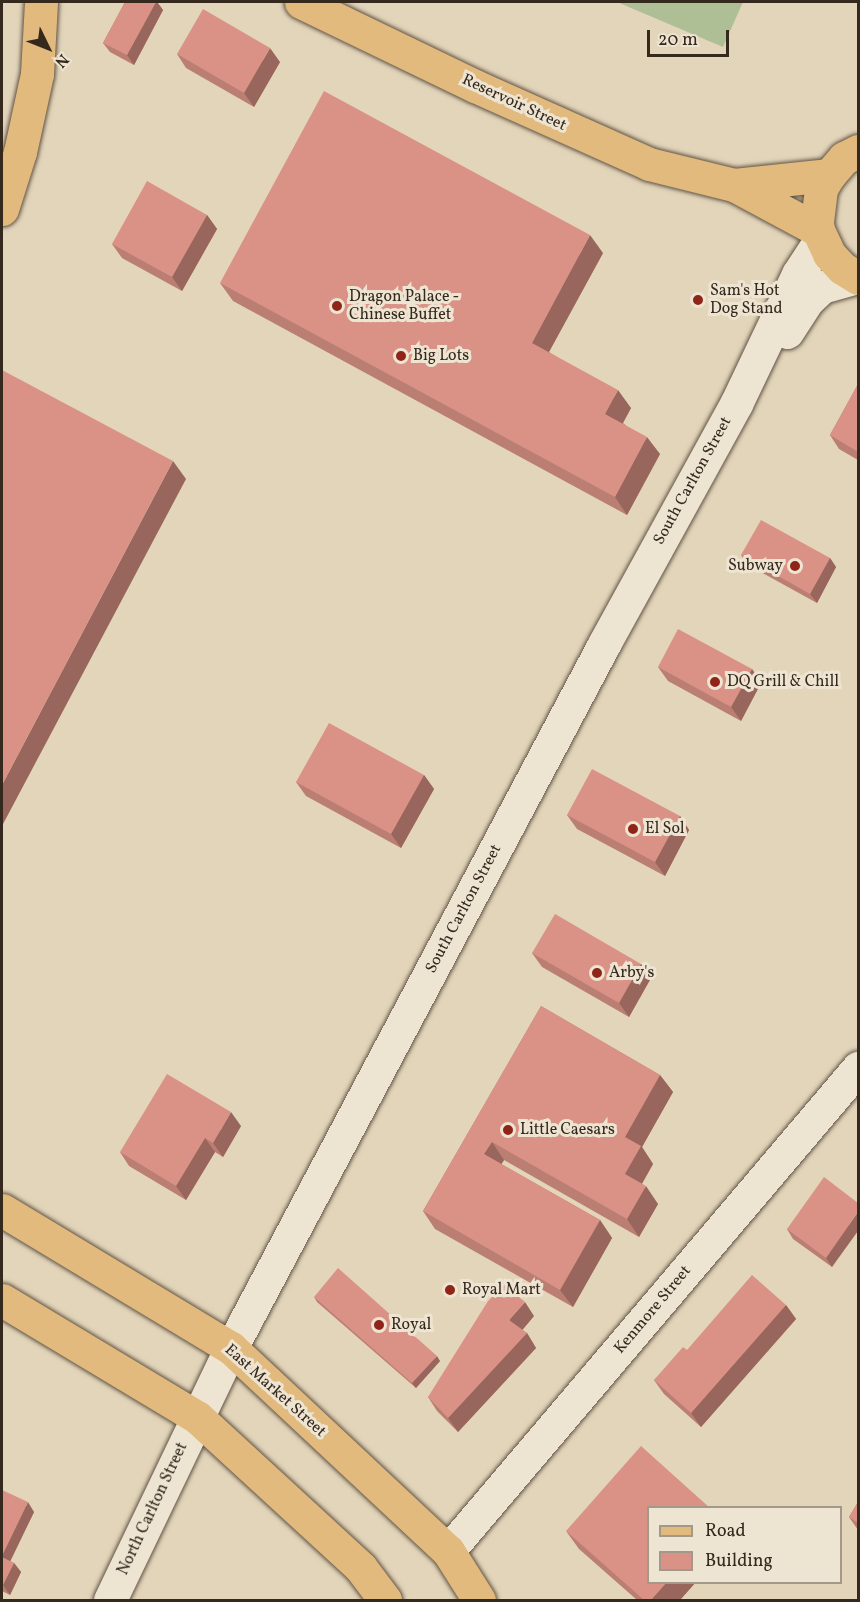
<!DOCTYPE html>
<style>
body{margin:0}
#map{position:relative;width:860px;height:1602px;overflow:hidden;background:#e3d5ba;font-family:Vollkorn,serif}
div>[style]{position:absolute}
.green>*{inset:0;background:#aebe95}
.roads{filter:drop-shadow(0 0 2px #605344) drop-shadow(0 0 2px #605344)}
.minor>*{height:33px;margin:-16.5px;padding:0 16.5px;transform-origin:16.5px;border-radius:16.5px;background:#ede4d2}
.major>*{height:33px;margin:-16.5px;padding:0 16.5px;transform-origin:16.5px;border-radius:16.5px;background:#e2ba7d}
.wall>*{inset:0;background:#bb7e72}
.shaded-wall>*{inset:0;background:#98665d}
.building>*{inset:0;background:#d99285}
.dots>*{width:16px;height:16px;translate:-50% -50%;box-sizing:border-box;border:3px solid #ede4d2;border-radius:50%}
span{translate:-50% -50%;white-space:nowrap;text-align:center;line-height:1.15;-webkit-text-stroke:6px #ede4d2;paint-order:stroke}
.street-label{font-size:16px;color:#35281d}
.poi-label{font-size:16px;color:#35281d}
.left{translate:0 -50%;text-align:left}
.right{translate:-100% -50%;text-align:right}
.frame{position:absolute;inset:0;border:3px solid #35281d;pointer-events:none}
.legend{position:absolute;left:647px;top:1506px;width:195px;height:78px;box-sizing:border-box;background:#ede4d2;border:2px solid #a3998a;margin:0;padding:8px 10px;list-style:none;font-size:18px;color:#35281d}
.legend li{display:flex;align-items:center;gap:12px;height:30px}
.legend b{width:30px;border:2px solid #a3998a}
.north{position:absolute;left:18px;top:18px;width:60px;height:60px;-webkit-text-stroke:4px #ede4d2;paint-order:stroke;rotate:133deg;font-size:16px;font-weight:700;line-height:24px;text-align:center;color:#35281d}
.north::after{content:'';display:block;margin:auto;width:21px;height:27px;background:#35281d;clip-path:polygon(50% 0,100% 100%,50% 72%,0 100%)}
.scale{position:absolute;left:647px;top:30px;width:82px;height:27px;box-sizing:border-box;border:3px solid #35281d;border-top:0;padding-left:8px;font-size:18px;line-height:21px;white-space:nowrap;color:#35281d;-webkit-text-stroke:4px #ede4d2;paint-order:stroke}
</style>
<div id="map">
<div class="green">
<div style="clip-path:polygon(617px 2px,743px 2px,723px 47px)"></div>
</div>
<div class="roads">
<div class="minor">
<div style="left:787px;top:332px;width:38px;rotate:-57deg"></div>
<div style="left:808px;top:300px;width:19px;rotate:-43deg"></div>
<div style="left:822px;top:287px;width:36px;rotate:-16deg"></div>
<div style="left:448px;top:1551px;width:634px;rotate:-49.67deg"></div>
<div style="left:110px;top:1600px;width:280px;rotate:-64.4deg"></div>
<div style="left:231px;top:1348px;width:797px;rotate:-62.08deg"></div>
<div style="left:604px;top:644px;width:274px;rotate:-61.2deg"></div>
<div style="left:736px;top:404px;width:144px;rotate:-64.5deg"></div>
<div style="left:798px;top:274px;width:42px;rotate:-56.7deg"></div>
</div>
<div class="major">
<div style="left:301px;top:2px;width:193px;rotate:25.8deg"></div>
<div style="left:475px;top:86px;width:191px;rotate:24.1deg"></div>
<div style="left:649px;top:164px;width:88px;rotate:13.9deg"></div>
<div style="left:734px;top:185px;width:95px;rotate:28.2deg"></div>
<div style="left:858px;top:151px;width:16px;rotate:153deg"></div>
<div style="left:844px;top:158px;width:23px;rotate:131deg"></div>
<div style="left:829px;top:175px;width:16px;rotate:120deg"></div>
<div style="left:821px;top:189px;width:33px;rotate:97deg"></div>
<div style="left:817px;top:222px;width:8px;rotate:83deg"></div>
<div style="left:818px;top:230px;width:26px;rotate:65deg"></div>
<div style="left:829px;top:254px;width:19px;rotate:47deg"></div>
<div style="left:842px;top:268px;width:19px;rotate:32deg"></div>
<div style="left:734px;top:185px;width:96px;rotate:-6deg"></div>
<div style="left:2px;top:209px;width:60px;rotate:-72.5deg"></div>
<div style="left:20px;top:152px;width:80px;rotate:-77.7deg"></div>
<div style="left:37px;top:74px;width:72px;rotate:-86.8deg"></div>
<div style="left:2px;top:1210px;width:267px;rotate:31.1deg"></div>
<div style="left:231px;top:1348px;width:297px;rotate:43.1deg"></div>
<div style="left:448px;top:1551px;width:58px;rotate:57.7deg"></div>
<div style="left:2px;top:1300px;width:227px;rotate:31deg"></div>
<div style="left:197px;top:1417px;width:223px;rotate:42.6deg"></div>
<div style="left:361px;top:1568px;width:40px;rotate:53deg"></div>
</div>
</div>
<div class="wall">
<div style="clip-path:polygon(125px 2px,157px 2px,163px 10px,134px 65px,110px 52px,103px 43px)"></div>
<div style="clip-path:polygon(177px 54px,280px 62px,254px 107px,186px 68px)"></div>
<div style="clip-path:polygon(207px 215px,217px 229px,182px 291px,122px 258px,112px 244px)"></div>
<div style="clip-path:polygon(603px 253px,549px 352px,631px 408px,623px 423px,660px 454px,627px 515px,233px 301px,220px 283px)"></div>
<div style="clip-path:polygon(858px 384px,858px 460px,839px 449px,830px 435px)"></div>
<div style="clip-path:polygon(741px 555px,830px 558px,836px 567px,817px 603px,748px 565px)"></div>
<div style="clip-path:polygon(658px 667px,752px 669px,761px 683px,741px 721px,668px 681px)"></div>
<div style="clip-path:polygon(424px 775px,434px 789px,401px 848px,306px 796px,296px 782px)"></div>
<div style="clip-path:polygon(567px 815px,680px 816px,689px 830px,665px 876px,577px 829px)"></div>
<div style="clip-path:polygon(532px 953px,641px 964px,651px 978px,629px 1017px,542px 967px)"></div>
<div style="clip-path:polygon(541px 1006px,660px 1075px,673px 1092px,642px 1147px,653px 1164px,642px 1184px,658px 1204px,639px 1237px,504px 1160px,501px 1164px,600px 1220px,612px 1238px,573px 1307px,435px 1229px,423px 1211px)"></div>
<div style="clip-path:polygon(241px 1126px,223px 1157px,215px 1152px,186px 1200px,129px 1166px,120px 1152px)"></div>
<div style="clip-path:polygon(858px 1203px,832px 1267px,793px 1239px,787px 1229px)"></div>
<div style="clip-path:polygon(314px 1297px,440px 1361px,416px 1388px,317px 1302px)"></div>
<div style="clip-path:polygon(786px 1305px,796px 1319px,701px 1427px,664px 1394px,654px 1380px,687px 1350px)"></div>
<div style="clip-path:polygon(534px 1316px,522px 1330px,527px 1333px,536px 1348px,458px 1432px,437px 1411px,428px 1397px)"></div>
<div style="clip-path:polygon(2px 1490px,34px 1512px,10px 1561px,14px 1563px,21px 1572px,10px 1595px,2px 1591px)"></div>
<div style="clip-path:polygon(858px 1502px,858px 1530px,849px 1517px)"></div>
<div style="clip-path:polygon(566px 1531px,648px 1582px,696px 1582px,680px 1600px,637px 1600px,579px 1549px)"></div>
</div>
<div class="shaded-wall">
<div style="clip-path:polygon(156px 2px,157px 2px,163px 10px,134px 65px,127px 55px)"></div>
<div style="clip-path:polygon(270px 48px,280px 62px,254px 107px,244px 93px)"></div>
<div style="clip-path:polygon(207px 215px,217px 229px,182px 291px,172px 277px)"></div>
<div style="clip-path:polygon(590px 235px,603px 253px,544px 361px,532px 343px)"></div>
<div style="clip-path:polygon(618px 390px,631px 408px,618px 432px,605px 414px)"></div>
<div style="clip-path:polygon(647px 437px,660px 454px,627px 515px,615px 497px)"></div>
<div style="clip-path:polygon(173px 461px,186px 479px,2px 826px,2px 785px)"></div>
<div style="clip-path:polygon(830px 558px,836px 567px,817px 603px,810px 594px)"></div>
<div style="clip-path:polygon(752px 669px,761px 683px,741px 721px,731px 707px)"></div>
<div style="clip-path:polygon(424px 775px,434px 789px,401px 848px,391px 834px)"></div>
<div style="clip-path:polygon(680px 816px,689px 830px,665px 876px,655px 862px)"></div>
<div style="clip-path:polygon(641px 964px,651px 978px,629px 1017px,619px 1003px)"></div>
<div style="clip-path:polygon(660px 1075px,673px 1092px,642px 1147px,653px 1164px,637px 1192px,625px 1174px,625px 1137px)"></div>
<div style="clip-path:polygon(231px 1112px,241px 1126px,223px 1157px,213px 1143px)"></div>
<div style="clip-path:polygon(205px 1138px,215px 1152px,186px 1200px,176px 1186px)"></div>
<div style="clip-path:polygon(492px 1142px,504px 1160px,497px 1172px,484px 1154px)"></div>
<div style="clip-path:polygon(646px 1186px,658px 1204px,639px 1237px,627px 1219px)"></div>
<div style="clip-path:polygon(858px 1212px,858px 1231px,832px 1267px,826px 1258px)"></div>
<div style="clip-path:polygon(600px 1220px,612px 1238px,573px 1307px,560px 1290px)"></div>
<div style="clip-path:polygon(525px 1302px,534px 1316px,519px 1334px,509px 1320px)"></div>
<div style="clip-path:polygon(786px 1305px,796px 1319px,701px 1427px,691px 1413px)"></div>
<div style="clip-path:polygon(527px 1333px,536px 1348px,458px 1432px,448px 1418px)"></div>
<div style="clip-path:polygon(437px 1356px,440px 1361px,416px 1388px,412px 1383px)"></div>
<div style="clip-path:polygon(28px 1502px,34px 1512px,8px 1566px,2px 1557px,2px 1556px)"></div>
<div style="clip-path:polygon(14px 1563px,21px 1572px,10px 1595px,3px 1585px)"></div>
<div style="clip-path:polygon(667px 1582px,696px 1582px,680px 1600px,651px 1600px)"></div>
</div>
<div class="building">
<div style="clip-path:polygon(125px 2px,156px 2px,127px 55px,103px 43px)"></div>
<div style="clip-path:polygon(203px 9px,270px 48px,244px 93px,177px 54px)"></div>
<div style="clip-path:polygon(324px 91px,590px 235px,532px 343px,618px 390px,605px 414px,647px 437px,615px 497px,220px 283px)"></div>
<div style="clip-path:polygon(147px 181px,207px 215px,172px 277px,112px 244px)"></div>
<div style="clip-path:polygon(2px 370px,173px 461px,2px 785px)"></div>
<div style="clip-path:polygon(858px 384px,858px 452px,830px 435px)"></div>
<div style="clip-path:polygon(761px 520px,830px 558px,810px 594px,741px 555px)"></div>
<div style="clip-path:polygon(678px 629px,752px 669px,731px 707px,658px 667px)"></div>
<div style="clip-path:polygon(329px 723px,424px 775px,391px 834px,296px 782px)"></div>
<div style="clip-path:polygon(592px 769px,680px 816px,655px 862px,567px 815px)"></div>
<div style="clip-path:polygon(555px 914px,641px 964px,619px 1003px,532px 953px)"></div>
<div style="clip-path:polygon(541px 1006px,660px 1075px,625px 1137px,641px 1146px,625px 1174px,646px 1186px,627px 1219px,492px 1142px,484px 1154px,600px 1220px,560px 1290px,423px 1211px)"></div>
<div style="clip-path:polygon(167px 1074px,231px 1112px,213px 1143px,205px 1138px,176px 1186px,120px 1152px)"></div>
<div style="clip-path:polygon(824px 1177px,858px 1203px,858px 1212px,826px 1258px,787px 1229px)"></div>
<div style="clip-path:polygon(338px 1268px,437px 1356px,412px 1383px,314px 1297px)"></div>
<div style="clip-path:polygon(752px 1275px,786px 1305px,691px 1413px,654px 1380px,683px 1347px,687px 1350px)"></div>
<div style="clip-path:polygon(504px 1285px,525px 1302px,509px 1320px,527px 1333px,448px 1418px,428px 1397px,488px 1301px)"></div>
<div style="clip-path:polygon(641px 1446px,710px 1508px,648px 1508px,648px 1582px,667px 1582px,651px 1600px,644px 1600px,566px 1531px)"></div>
<div style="clip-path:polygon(2px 1490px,28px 1502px,2px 1556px)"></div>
<div style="clip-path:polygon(858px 1502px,858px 1523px,849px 1517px)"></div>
<div style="clip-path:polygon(2px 1557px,14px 1563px,3px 1585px,2px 1584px)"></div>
</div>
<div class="dots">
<div style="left:698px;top:300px;background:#8f2418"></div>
<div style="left:337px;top:306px;background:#8f2418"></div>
<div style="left:401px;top:356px;background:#8f2418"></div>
<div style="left:795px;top:566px;background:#8f2418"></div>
<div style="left:715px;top:682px;background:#8f2418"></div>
<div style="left:633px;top:829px;background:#8f2418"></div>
<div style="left:597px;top:973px;background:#8f2418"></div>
<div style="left:508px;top:1130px;background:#8f2418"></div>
<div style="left:450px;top:1290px;background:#8f2418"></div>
<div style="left:379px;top:1325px;background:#8f2418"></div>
</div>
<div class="street-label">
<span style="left:514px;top:103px;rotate:25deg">Reservoir Street</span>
<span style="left:693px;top:481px;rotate:-61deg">South Carlton Street</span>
<span style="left:464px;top:909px;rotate:-62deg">South Carlton Street</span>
<span style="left:653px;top:1310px;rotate:-50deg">Kenmore Street</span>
<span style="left:275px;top:1391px;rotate:42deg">East Market Street</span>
<span style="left:153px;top:1509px;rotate:-65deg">North Carlton Street</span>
</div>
<div class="poi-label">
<span class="left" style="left:710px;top:300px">Sam's Hot<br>Dog Stand</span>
<span class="left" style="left:349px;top:306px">Dragon Palace -<br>Chinese Buffet</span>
<span class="left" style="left:413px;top:356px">Big Lots</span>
<span class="right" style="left:783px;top:566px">Subway</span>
<span class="left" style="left:727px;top:682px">DQ Grill &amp; Chill</span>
<span class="left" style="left:645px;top:829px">El Sol</span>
<span class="left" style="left:609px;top:973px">Arby's</span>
<span class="left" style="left:520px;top:1130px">Little Caesars</span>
<span class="left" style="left:462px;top:1290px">Royal Mart</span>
<span class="left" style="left:391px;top:1325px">Royal</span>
</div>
<div class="frame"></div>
<ul class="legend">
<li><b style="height:8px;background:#e2ba7d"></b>Road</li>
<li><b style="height:16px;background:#d99285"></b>Building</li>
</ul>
<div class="north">N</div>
<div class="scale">20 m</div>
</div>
